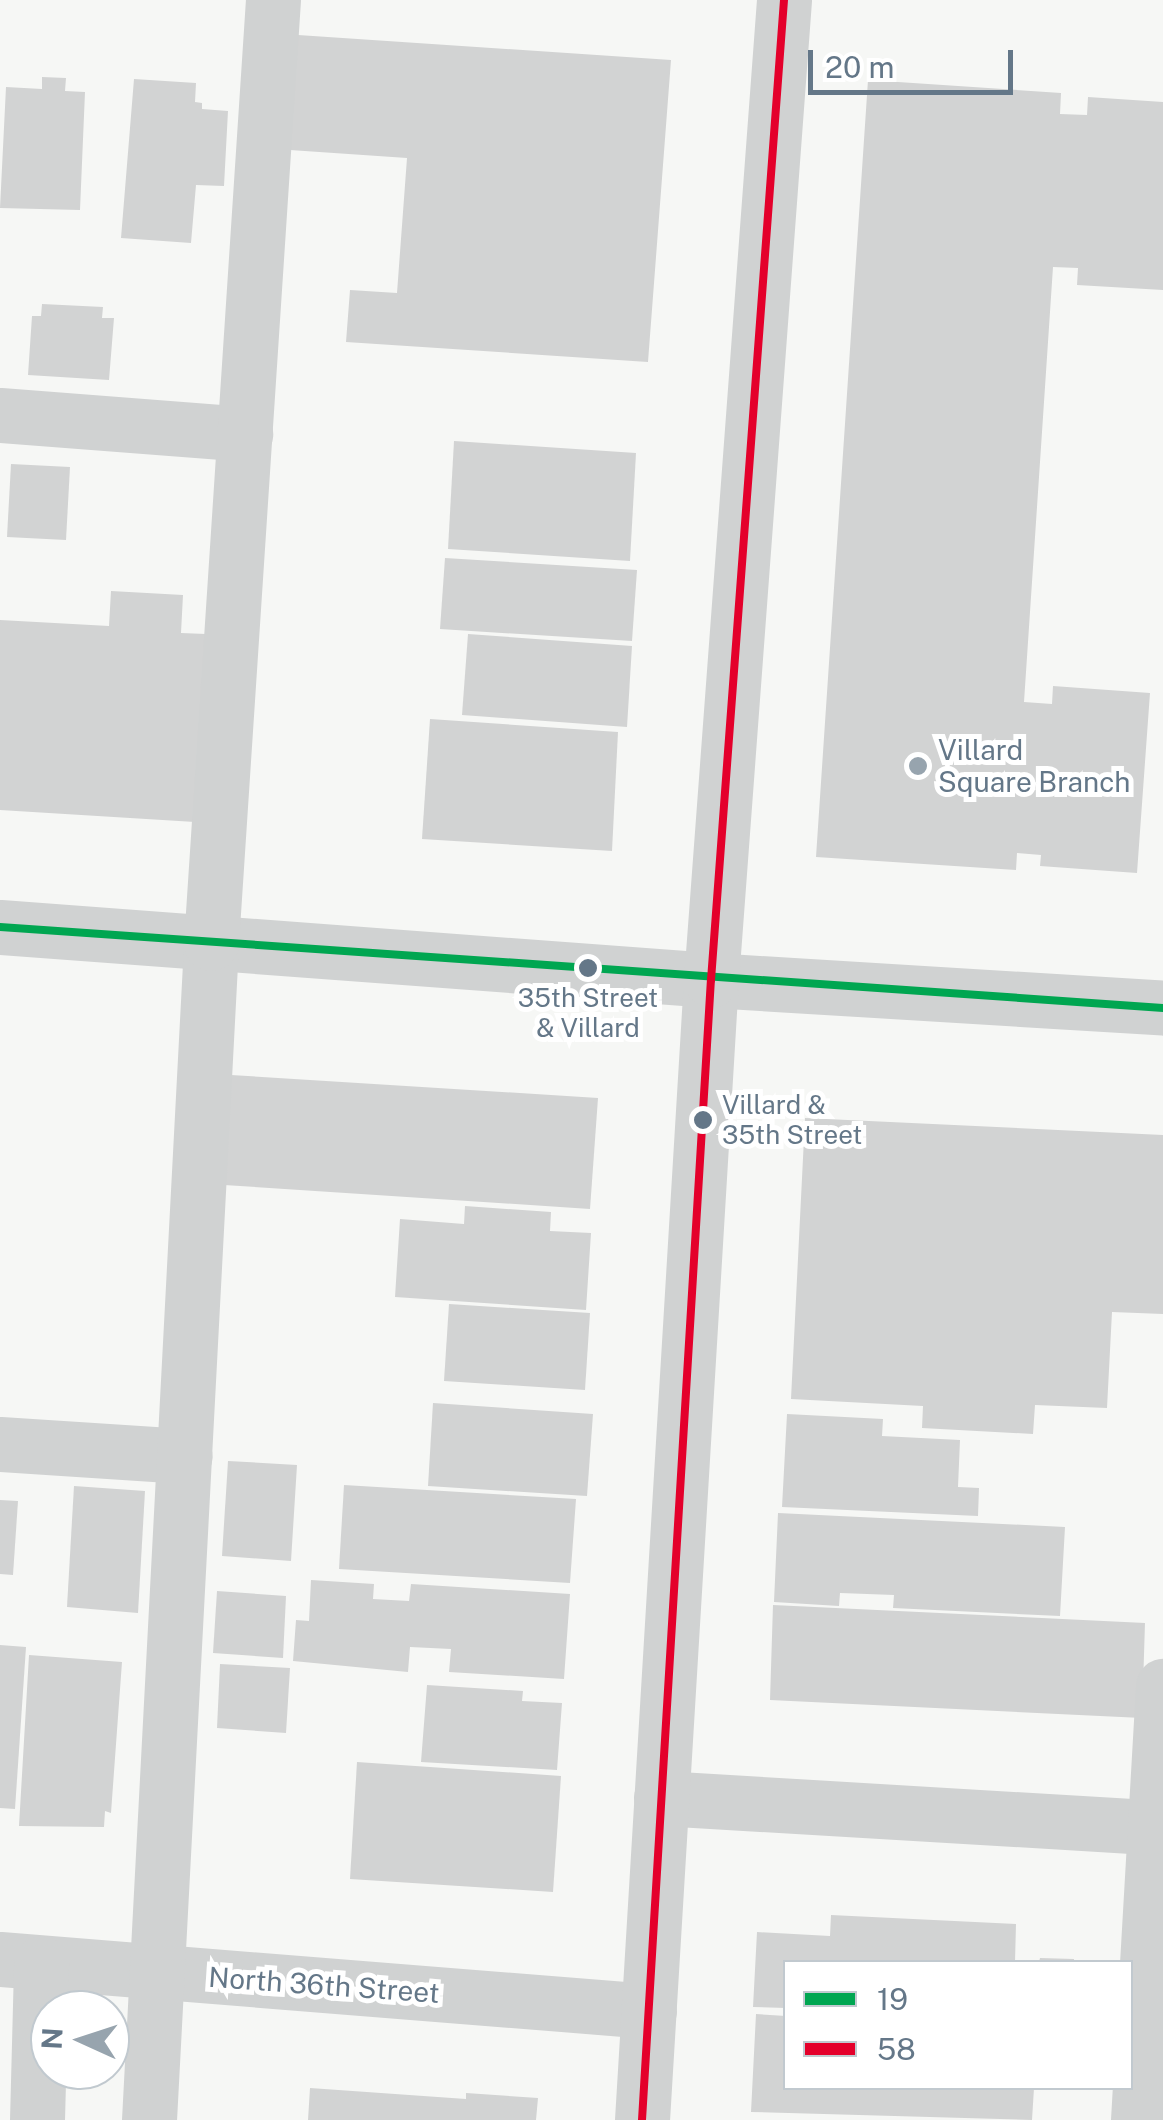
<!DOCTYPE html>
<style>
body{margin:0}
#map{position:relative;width:1163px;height:2120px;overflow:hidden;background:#f6f7f5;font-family:"Public Sans",sans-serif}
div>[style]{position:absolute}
.building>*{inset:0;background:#d2d3d3}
.minor>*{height:55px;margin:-27.5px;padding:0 27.5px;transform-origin:27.5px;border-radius:27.5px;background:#d0d2d2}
.bus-1>*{height:8px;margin:-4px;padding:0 4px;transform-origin:4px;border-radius:4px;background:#00a651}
.bus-2>*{height:8px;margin:-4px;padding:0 4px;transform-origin:4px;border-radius:4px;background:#e4002b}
.dots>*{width:28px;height:28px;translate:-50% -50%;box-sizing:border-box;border:5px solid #fff;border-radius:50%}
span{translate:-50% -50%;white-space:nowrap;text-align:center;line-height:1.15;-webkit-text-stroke:10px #fff;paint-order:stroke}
.bus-label{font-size:26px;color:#647788}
.left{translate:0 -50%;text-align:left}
.poi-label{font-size:28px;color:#647788}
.street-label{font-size:28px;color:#647788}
.legend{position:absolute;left:783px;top:1960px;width:350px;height:130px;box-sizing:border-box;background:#fff;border:2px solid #c1c9cf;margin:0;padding:12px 18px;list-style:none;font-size:30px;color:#647788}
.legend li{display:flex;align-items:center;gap:20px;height:50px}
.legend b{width:50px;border:2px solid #c1c9cf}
.north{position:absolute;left:30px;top:1990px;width:100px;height:100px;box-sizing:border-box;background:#fff;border:2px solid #c1c9cf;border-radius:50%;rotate:273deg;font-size:28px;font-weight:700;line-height:40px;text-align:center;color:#647788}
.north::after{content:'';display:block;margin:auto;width:35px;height:45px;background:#97a4ae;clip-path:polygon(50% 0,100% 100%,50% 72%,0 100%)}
.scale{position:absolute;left:808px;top:50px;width:205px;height:45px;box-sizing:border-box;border:5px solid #647788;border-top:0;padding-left:12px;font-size:30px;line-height:35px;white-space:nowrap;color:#647788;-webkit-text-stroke:8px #fff;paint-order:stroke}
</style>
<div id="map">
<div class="building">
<div style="clip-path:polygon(298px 35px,671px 60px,648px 362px,346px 342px,350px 290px,397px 293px,407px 158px,290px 150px)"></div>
<div style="clip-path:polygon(42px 77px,66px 78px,65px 91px,85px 92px,80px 210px,0 208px,6px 87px,42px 89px)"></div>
<div style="clip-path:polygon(134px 79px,196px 83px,195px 102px,202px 103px,202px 109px,228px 111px,224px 186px,196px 185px,191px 243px,121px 238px)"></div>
<div style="clip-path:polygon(868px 80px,1061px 93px,1060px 114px,1087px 115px,1088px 97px,1163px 102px,1163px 290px,1077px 285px,1078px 268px,1053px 267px,1024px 702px,1052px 704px,1053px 686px,1150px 693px,1137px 873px,1040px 866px,1041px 855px,1017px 853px,1016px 870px,816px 857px)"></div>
<div style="clip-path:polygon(42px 304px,103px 307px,102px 318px,114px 318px,109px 380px,28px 375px,32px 316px,41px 316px)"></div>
<div style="clip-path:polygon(454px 441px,636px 453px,630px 561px,448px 549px)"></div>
<div style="clip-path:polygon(11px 464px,70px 467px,66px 540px,7px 537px)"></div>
<div style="clip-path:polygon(445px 558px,637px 570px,632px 641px,440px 629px)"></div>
<div style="clip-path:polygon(111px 591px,183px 595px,181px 633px,206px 634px,195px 822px,0 810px,0 620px,109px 626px)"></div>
<div style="clip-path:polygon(468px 634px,632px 646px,627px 727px,462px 715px)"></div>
<div style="clip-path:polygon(430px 719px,618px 732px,612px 851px,422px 839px)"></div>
<div style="clip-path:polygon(231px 1075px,598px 1098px,590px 1209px,224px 1185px)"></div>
<div style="clip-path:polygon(805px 1118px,1163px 1135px,1163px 1314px,1112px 1312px,1107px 1408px,1035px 1405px,1033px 1434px,922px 1428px,923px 1406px,791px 1399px)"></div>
<div style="clip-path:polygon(465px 1206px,551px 1212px,550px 1231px,591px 1233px,586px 1310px,395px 1297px,400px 1219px,464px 1224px)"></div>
<div style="clip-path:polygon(449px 1304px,590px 1313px,585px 1390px,444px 1381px)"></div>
<div style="clip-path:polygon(433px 1403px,593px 1414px,587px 1496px,428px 1486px)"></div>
<div style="clip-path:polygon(787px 1414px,883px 1419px,882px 1436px,960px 1440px,958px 1487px,979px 1488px,978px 1516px,782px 1507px)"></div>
<div style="clip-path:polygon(228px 1461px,297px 1465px,291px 1561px,222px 1556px)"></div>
<div style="clip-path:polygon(344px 1485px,576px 1499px,570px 1583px,339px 1569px)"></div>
<div style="clip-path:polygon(74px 1486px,145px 1491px,138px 1613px,67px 1607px)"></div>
<div style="clip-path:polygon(0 1500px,18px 1501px,13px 1575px,0 1574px)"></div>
<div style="clip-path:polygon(778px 1513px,1065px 1527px,1060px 1616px,893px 1608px,894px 1595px,840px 1593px,839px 1606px,774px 1602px)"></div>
<div style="clip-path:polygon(311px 1580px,374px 1584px,373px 1599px,409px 1601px,411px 1584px,570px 1594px,564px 1679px,449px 1672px,451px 1649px,410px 1647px,408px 1672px,293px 1661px,296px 1620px,309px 1621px)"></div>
<div style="clip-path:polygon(217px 1591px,286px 1596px,283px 1658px,213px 1653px)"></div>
<div style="clip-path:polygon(773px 1605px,1145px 1623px,1142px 1718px,770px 1700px)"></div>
<div style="clip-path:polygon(0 1645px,26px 1647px,15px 1809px,0 1808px)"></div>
<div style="clip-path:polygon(29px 1655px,122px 1662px,111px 1813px,105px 1811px,104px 1827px,19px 1826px)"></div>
<div style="clip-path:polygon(220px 1664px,290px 1668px,286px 1733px,217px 1728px)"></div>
<div style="clip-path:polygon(427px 1685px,523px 1691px,522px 1701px,562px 1703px,557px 1770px,421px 1762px)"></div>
<div style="clip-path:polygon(357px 1762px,561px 1776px,553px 1892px,350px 1879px)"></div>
<div style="clip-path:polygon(831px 1915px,1016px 1924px,1015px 1962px,786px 1962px,786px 2008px,753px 2007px,757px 1932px,830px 1936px)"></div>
<div style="clip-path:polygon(1040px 1958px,1074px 1959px,1074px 1962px,1039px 1962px)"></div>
<div style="clip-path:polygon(756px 2014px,786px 2016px,786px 2088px,1034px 2088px,1032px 2120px,751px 2112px)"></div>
<div style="clip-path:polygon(310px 2088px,466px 2099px,466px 2093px,538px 2098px,536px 2120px,308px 2120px)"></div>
</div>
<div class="minor">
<div style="left:0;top:415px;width:246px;rotate:4.4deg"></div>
<div style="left:0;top:927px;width:713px;rotate:4.26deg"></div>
<div style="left:711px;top:980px;width:453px;rotate:3.5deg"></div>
<div style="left:0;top:1444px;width:185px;rotate:3.7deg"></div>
<div style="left:661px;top:1798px;width:492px;rotate:3.4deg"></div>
<div style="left:0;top:1959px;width:651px;rotate:4.58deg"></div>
<div style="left:37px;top:2120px;width:157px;rotate:-88.5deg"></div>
<div style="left:149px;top:2120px;width:1179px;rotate:-86.98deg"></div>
<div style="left:211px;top:943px;width:945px;rotate:-86.24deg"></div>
<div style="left:642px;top:2120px;width:1142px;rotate:-86.54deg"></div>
<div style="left:711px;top:980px;width:983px;rotate:-85.74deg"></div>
<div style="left:1138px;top:2120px;width:435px;rotate:-86.7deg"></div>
</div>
<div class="bus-1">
<div style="left:0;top:927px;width:1166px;rotate:3.98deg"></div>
</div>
<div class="bus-2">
<div style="left:642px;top:2120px;width:1142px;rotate:-86.54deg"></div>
<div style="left:711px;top:980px;width:983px;rotate:-85.74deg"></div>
</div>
<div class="dots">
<div style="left:918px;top:766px;background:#97a4ae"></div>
<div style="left:588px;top:968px;background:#647788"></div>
<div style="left:703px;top:1120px;background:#647788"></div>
</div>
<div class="bus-label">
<span style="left:588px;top:1013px">35th Street<br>&amp; Villard</span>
<span class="left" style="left:722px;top:1120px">Villard &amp;<br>35th Street</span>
</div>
<div class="poi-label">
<span class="left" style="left:938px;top:766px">Villard<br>Square Branch</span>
</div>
<div class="street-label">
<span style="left:324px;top:1985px;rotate:4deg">North 36th Street</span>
</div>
<ul class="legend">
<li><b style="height:12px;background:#00a651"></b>19</li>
<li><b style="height:12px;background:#e4002b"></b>58</li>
</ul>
<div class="north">N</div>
<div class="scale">20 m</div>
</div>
